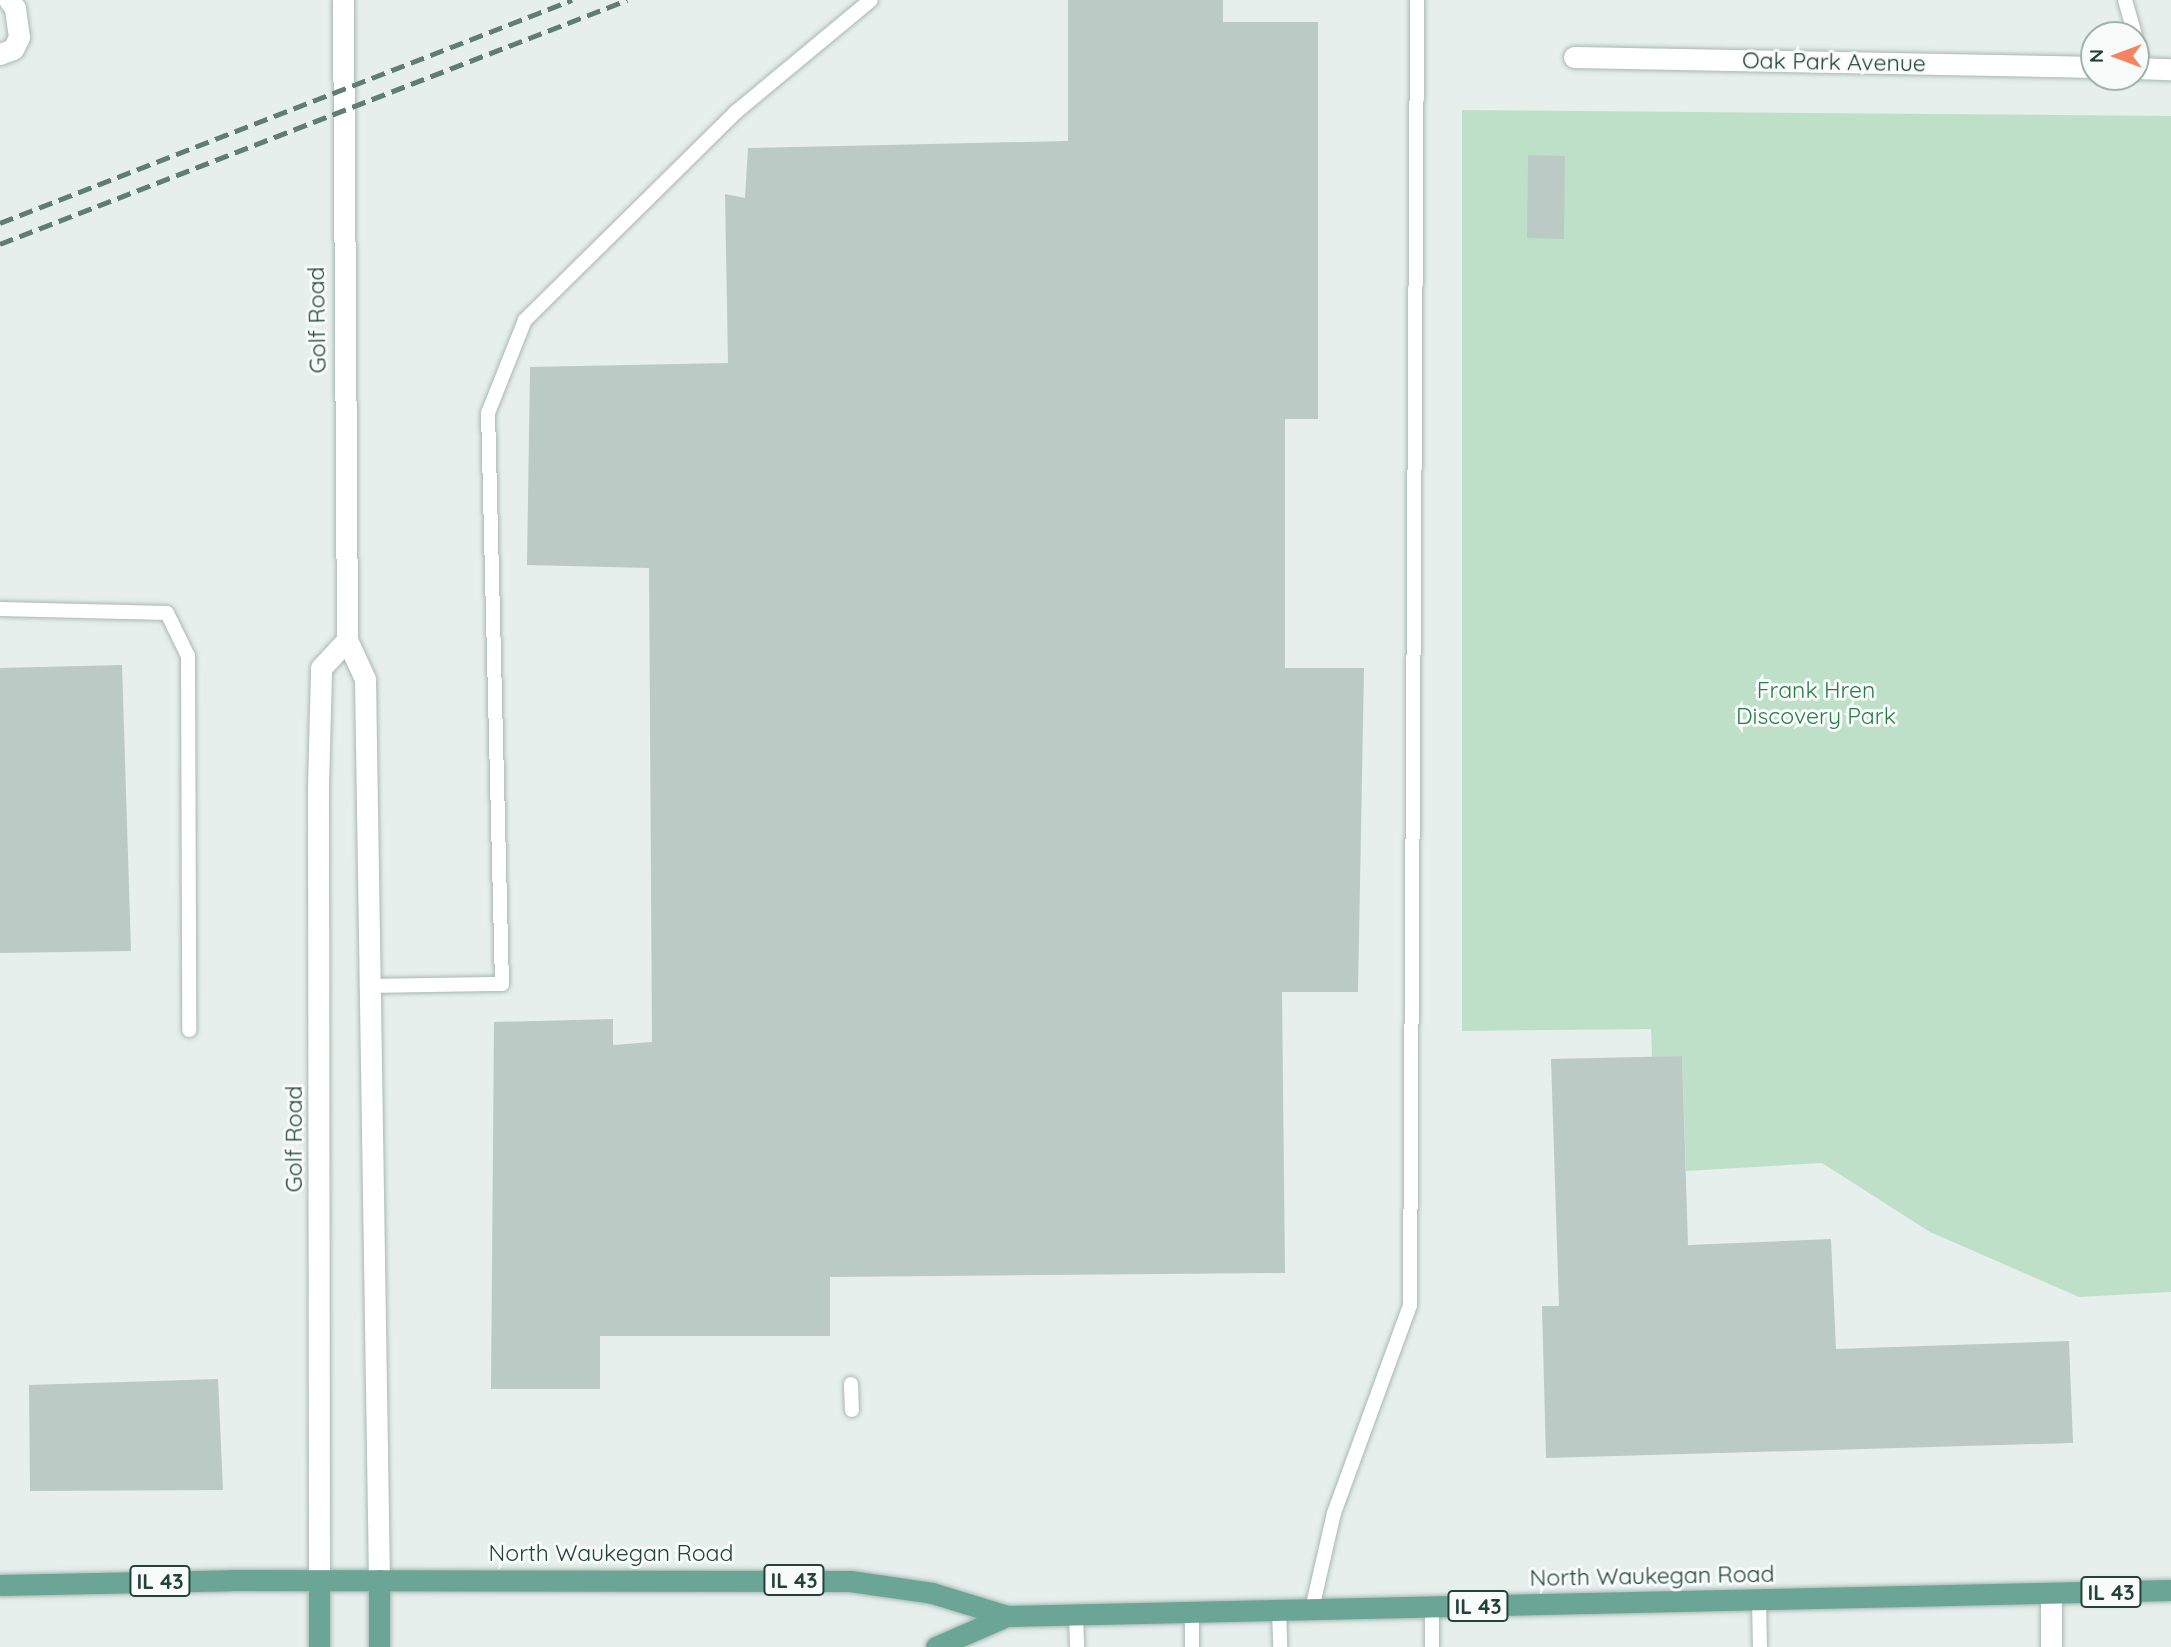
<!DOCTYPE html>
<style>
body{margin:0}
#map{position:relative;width:2171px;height:1647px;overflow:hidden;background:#e6efeb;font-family:Quicksand,sans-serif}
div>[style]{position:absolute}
.green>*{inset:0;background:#bfe0c8}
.building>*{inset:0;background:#bbcac4}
.roads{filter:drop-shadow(0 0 2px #a8b8b2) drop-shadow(0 0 2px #a8b8b2)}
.lane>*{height:14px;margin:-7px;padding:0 7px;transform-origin:7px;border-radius:7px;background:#fff}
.street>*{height:21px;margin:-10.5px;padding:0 10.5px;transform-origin:10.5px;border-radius:10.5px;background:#fff}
.secondary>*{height:21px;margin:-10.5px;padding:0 10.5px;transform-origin:10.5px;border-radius:10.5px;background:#fff}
.primary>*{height:21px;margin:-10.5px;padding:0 10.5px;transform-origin:10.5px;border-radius:10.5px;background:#6aa596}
.rail>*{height:5px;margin-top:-2.5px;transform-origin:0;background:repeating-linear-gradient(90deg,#5f7d75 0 14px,transparent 0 21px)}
span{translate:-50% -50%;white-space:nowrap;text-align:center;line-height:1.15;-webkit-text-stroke:6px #f7fbf9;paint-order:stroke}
.shield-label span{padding:2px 5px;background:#f7fbf9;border:2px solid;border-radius:5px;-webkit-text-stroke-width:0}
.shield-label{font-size:21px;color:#24423a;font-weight:700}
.street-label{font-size:23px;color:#24423a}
.park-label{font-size:23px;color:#2d7a4b}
.north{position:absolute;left:2080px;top:21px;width:70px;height:70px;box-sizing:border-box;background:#f7fbf9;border:2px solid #a3b1ad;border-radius:50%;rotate:270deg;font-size:19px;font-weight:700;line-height:28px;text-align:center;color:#24423a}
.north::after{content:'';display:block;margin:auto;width:24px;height:32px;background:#f4845f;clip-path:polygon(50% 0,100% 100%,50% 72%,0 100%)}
</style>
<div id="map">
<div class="green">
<div style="clip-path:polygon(1462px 110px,2171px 116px,2171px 1292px,2079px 1297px,1930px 1232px,1822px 1163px,1686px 1171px,1682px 1056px,1652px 1057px,1651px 1029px,1462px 1031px)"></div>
</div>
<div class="building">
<div style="clip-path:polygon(1068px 0,1223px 0,1223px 22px,1318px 22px,1318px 419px,1285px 419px,1285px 668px,1364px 668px,1358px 992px,1282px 992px,1285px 1273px,830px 1277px,830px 1336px,600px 1336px,600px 1389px,491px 1389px,494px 1022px,613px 1019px,613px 1045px,652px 1042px,649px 568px,527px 565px,530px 367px,728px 363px,725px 194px,745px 198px,748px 148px,1068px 141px)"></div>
<div style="clip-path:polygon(1528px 155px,1565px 156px,1564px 239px,1527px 238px)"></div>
<div style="clip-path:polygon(122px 665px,131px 951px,0 953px,0 668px)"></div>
<div style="clip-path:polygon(1682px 1056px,1688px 1245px,1831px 1239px,1836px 1349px,2069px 1341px,2073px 1443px,1546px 1458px,1542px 1306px,1559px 1306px,1551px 1059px)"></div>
<div style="clip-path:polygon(218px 1379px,223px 1490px,30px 1491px,29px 1385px)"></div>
</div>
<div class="roads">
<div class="lane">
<div style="left:2125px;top:0;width:36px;rotate:74deg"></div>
<div style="left:2136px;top:39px;width:30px;rotate:75deg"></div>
<div style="left:0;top:609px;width:167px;rotate:1.4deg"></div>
<div style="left:167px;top:613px;width:48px;rotate:64deg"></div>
<div style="left:188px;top:656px;width:374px;rotate:89.8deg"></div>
<div style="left:373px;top:986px;width:129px;rotate:-0.9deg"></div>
<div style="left:502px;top:984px;width:571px;rotate:-91.4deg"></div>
<div style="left:488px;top:413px;width:100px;rotate:-68.3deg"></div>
<div style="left:525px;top:320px;width:296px;rotate:-44.6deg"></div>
<div style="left:736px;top:112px;width:175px;rotate:-39.7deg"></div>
<div style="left:851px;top:1384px;width:26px;rotate:88deg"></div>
<div style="left:1759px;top:1600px;width:47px;rotate:88.8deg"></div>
<div style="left:1432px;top:1607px;width:40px;rotate:90deg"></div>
<div style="left:1312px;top:1609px;width:98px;rotate:-77.1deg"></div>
<div style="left:1334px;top:1513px;width:221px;rotate:-69.9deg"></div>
<div style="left:1410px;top:1305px;width:1305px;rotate:-89.69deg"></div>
<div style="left:1279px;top:1610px;width:37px;rotate:88deg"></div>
<div style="left:1192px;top:1612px;width:35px;rotate:90deg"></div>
<div style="left:1076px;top:1615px;width:32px;rotate:88deg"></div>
</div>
<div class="street">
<div style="left:0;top:54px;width:14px;rotate:-21deg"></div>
<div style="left:13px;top:49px;width:13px;rotate:-63deg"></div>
<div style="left:19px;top:37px;width:29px;rotate:-98deg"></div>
<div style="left:15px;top:8px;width:10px;rotate:-127deg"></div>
<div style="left:1574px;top:57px;width:520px;rotate:1.1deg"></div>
<div style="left:2136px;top:68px;width:35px;rotate:2deg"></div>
<div style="left:2051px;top:1594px;width:53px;rotate:90deg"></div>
</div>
<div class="secondary">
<div style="left:343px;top:0;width:640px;rotate:89.64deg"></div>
<div style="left:347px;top:640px;width:43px;rotate:65.2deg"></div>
<div style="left:365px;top:679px;width:901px;rotate:89.11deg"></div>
<div style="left:319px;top:1581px;width:795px;rotate:-90.07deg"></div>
<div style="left:318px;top:786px;width:118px;rotate:-88.5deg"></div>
<div style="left:321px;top:668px;width:38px;rotate:-47deg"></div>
</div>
<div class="primary">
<div style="left:379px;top:1580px;width:67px;rotate:90deg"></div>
<div style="left:0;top:1585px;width:231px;rotate:-1.2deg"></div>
<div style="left:231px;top:1580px;width:619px;rotate:0.09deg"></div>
<div style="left:850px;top:1581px;width:83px;rotate:8.3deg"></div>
<div style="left:932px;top:1593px;width:78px;rotate:17deg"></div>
<div style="left:1007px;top:1616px;width:1164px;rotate:-1.28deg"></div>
<div style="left:319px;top:1647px;width:66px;rotate:-90deg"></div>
<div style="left:936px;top:1647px;width:77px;rotate:-23.6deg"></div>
</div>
</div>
<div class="rail">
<div style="left:0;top:223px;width:614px;rotate:-21.3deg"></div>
<div style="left:0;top:244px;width:673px;rotate:-21.26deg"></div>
</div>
<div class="shield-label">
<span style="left:794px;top:1580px">IL 43</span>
<span style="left:160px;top:1581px">IL 43</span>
<span style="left:2111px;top:1592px">IL 43</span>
<span style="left:1478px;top:1606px">IL 43</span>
</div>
<div class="street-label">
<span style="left:1834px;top:62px;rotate:1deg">Oak Park Avenue</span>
<span style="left:317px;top:320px;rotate:-91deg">Golf Road</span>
<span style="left:294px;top:1139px;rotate:-90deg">Golf Road</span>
<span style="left:611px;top:1553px">North Waukegan Road</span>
<span style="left:1652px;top:1576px;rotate:-1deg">North Waukegan Road</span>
</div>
<div class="park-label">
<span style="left:1816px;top:703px">Frank Hren<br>Discovery Park</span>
</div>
<div class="north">N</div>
</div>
